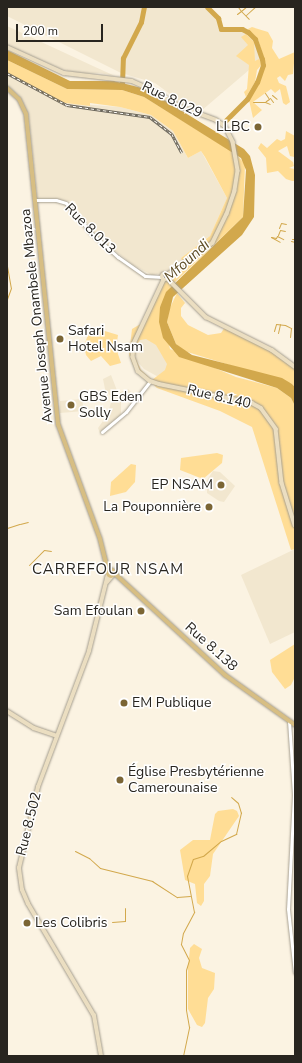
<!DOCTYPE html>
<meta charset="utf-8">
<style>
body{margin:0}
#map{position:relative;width:302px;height:1063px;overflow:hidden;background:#fbf3e2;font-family:"Nunito Sans",sans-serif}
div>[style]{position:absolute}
.built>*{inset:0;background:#f2e7cf}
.green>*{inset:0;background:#ffdd95}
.water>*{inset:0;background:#d2a84c}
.stream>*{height:1px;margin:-0.5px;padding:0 0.5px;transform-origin:0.5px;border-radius:0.5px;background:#d2a84c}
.river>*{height:5px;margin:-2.5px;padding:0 2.5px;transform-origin:2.5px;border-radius:2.5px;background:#d2a84c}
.roads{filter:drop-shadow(0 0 1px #a69f90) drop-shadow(0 0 1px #a69f90)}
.tertiary>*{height:3px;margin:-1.5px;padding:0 1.5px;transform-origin:1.5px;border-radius:1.5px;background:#fff}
.secondary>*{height:3.5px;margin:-1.75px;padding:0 1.75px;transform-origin:1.75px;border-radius:1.75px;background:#ebdec1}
.secondary>.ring{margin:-1.75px;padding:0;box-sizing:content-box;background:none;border:3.5px solid #ebdec1;border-radius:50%}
.primary>*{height:4px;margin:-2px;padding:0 2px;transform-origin:2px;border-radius:2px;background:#d7be83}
.primary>.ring{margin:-2px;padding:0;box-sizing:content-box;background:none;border:4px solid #d7be83;border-radius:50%}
.rail>*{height:2.5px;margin-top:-1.25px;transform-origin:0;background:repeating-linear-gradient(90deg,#fff 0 3px,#69655b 0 6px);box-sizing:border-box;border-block:1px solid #69655b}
.dots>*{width:11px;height:11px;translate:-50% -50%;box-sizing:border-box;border:2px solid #fff;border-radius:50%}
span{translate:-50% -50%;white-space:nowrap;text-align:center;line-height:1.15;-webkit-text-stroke:3px #fff;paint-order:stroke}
.street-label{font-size:14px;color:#28251f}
.poi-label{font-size:14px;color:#28251f}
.right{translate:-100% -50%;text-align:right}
.left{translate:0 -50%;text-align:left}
.water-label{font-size:15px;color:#5f4d26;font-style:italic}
.neighbourhood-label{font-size:15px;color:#28251f;letter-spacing:1px}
.frame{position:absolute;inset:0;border:8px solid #28251f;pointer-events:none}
.scale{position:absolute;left:16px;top:24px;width:87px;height:18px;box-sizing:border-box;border:2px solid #28251f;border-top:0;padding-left:5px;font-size:12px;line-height:14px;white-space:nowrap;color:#28251f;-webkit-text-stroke:3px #fff;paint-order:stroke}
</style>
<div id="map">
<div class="built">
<div style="clip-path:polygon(7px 7px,207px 7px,218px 18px,221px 29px,242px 29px,248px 32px,255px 39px,262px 59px,201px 111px,181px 102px,155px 83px,121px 73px,7px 16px)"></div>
<div style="clip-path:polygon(7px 26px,93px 66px,115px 76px,100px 73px,81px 74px,61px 69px,7px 45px)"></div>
<div style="clip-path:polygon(7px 73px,49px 97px,66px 103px,120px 107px,151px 115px,173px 131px,188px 158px,201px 151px,227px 198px,210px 236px,181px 258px,183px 263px,168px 272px,152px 275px,133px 265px,93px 233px,84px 224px,75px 201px,38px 202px,29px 117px,19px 95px,7px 88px)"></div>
<div style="clip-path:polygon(147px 320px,173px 357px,162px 379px,144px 369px,136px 360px,136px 348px)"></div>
<div style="clip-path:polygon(111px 375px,118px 393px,128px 389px,131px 392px,121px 400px,121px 416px,100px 433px,98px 428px,108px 414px,112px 398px,105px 389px,103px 379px)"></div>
<div style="clip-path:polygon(82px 399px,84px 411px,60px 413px,60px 401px)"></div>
<div style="clip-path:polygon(213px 471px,220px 472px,235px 486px,224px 502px,219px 501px,207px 493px,207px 480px)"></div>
<div style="clip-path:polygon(295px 549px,295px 632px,270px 644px,241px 575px)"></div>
</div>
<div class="green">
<div style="clip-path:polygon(252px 27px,268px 32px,273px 41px,272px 48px,279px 59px,295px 52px,293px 74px,288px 75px,285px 81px,280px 76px,277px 78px,279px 83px,286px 86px,290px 102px,286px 105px,283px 103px,280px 89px,275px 93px,271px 89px,253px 102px,262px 110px,253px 118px,249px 100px,266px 65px,258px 39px,248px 29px)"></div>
<div style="clip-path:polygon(246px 34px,254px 42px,255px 61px,259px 59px,262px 64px,257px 70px,255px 82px,246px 97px,244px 92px,247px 89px,249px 65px,236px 56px,248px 45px,241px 37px)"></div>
<div style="clip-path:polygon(evenodd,7px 60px,67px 89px,122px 90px,144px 97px,236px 154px,245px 164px,243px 217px,173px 284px,160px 307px,170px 349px,236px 377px,277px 388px,291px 398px,295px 406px,295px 549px,291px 550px,252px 427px,220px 411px,157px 388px,133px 365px,129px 355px,132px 329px,144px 322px,168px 272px,183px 263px,181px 258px,210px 236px,227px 198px,205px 157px,201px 151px,188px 158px,173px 131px,151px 115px,120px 107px,90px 103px,90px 106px,58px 102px,7px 73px,7px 60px,146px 339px,156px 345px,167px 364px,165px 370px,152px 380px,141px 370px,135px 357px,137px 345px,140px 340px,146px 339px)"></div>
<div style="clip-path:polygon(286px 131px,295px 136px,294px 157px,290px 156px,287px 146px,278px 151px,293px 162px,294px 166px,289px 168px,295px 169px,295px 181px,292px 181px,286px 179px,278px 171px,267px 173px,266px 158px,258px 148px,261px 143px,267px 148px,277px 139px,281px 141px,285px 139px)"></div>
<div style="clip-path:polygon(177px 293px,185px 303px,181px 308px,181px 316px,188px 325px,208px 335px,221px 333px,225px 327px,272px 350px,295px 367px,295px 387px,292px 384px,184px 351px,176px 344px,167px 322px,169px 310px)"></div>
<div style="clip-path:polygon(95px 328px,118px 335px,116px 348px,121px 363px,110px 366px,101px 356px,91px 361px,86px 355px,84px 346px,90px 329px)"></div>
<div style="clip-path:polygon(217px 453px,223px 455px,222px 463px,203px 479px,180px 470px,181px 458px)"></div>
<div style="clip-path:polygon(131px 464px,136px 465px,135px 482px,126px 492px,110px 496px,111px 482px)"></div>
<div style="clip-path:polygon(295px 644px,295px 677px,291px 685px,285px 689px,272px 672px,270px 660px)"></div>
<div style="clip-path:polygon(233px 809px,237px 811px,239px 816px,213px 854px,210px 876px,204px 884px,204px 901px,201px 906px,197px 903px,195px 884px,185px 880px,180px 850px,193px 840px,210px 840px,215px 814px,218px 811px)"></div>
<div style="clip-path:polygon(194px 944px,202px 949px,199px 958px,202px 968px,215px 973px,214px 989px,208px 998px,205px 1023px,202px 1027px,197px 1025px,188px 1009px,188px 968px,190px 948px)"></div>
</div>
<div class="water">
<div style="clip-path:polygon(7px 50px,70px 81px,114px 81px,146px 89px,244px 149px,250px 156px,255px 175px,254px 217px,242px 235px,173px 297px,167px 322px,176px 344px,192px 355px,282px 378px,292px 384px,295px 387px,295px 406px,291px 398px,277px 388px,179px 357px,163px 338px,159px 322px,160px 307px,166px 292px,243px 217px,246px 170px,241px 158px,144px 97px,122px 90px,67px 89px,7px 60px)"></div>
</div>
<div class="stream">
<div style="left:238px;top:7px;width:5px;rotate:53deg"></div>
<div style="left:241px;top:11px;width:6px;rotate:-39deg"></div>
<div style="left:237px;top:14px;width:5px;rotate:-37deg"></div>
<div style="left:241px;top:11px;width:11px;rotate:45deg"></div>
<div style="left:246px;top:15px;width:12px;rotate:-42deg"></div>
<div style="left:265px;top:93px;width:7px;rotate:56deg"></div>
<div style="left:269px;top:99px;width:4px;rotate:146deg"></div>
<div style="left:272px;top:95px;width:6px;rotate:39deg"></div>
<div style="left:270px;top:98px;width:5px;rotate:53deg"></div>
<div style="left:253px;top:102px;width:12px"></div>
<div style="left:265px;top:102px;width:5px;rotate:22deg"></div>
<div style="left:279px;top:228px;width:5px;rotate:-68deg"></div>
<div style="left:281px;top:223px;width:5px;rotate:11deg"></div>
<div style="left:278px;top:235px;width:5px;rotate:-68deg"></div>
<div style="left:280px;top:230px;width:5px;rotate:11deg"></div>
<div style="left:271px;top:237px;width:5px;rotate:11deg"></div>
<div style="left:276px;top:238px;width:2px;rotate:-63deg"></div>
<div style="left:277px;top:236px;width:7px;rotate:27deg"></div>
<div style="left:271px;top:237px;width:10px;rotate:29deg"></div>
<div style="left:292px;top:239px;width:3px"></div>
<div style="left:291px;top:241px;width:4px;rotate:14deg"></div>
<div style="left:7px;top:244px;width:3px;rotate:-90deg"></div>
<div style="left:7px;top:266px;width:22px;rotate:80deg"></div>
<div style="left:11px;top:288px;width:12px;rotate:110deg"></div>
<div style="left:274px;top:331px;width:7px;rotate:-74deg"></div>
<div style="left:276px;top:324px;width:9px;rotate:6deg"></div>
<div style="left:285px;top:325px;width:7px;rotate:27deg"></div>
<div style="left:291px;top:328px;width:9px;rotate:96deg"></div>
<div style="left:278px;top:333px;width:9px;rotate:-77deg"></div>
<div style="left:20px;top:524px;width:8px;rotate:-14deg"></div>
<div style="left:7px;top:528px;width:13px;rotate:-18deg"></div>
<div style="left:29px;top:565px;width:21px;rotate:-45deg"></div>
<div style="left:44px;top:550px;width:7px;rotate:8deg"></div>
<div style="left:75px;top:851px;width:16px;rotate:27deg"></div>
<div style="left:89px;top:858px;width:15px;rotate:42deg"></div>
<div style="left:100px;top:868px;width:54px;rotate:14deg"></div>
<div style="left:152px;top:881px;width:30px;rotate:33deg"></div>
<div style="left:177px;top:897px;width:13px;rotate:-4deg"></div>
<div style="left:112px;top:922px;width:13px;rotate:-4deg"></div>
<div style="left:125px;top:921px;width:13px;rotate:-90deg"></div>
<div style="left:183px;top:1056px;width:30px;rotate:-78deg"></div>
<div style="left:189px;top:1027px;width:17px;rotate:-100deg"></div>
<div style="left:186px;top:1010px;width:40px;rotate:-90deg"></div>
<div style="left:186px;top:970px;width:10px;rotate:-73deg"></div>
<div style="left:189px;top:960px;width:18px;rotate:-117deg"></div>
<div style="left:181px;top:944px;width:11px;rotate:-80deg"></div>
<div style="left:183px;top:933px;width:24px;rotate:-62deg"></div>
<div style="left:194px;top:912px;width:37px;rotate:-101deg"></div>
<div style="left:187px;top:876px;width:18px;rotate:-71deg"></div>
<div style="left:193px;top:859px;width:10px;rotate:-17deg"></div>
<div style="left:203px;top:856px;width:23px;rotate:-40deg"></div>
<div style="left:221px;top:841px;width:17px;rotate:-25deg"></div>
<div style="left:236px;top:834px;width:22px;rotate:-77deg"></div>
<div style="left:241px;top:813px;width:10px;rotate:-107deg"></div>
<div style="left:238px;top:803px;width:9px;rotate:-139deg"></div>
</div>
<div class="river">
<div style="left:207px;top:7px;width:16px;rotate:45deg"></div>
<div style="left:218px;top:18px;width:11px;rotate:75deg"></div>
<div style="left:221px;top:29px;width:21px"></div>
<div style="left:242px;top:29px;width:7px;rotate:27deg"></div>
<div style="left:248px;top:32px;width:10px;rotate:45deg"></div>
<div style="left:255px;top:39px;width:21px;rotate:71deg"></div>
<div style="left:262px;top:59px;width:6px;rotate:81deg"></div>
<div style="left:263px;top:65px;width:18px;rotate:109deg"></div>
<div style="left:257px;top:82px;width:20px;rotate:120deg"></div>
<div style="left:247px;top:99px;width:31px;rotate:135deg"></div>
<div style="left:122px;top:84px;width:26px;rotate:-88deg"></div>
<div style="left:123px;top:58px;width:40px;rotate:-63.4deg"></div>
<div style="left:141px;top:22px;width:15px;rotate:-79deg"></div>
</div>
<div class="roads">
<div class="tertiary">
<div style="left:35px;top:200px;width:21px"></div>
<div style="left:56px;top:200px;width:10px;rotate:17deg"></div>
<div style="left:66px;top:203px;width:38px;rotate:50deg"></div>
<div style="left:90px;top:232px;width:38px;rotate:42deg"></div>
<div style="left:118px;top:257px;width:33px;rotate:35deg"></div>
<div style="left:145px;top:276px;width:17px;rotate:3deg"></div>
<div style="left:102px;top:432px;width:31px;rotate:-40deg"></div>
<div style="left:126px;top:412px;width:39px;rotate:-52deg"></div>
<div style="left:289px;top:721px;width:74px;rotate:86.1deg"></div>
<div style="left:294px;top:795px;width:114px;rotate:93deg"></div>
<div style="left:288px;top:909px;width:64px;rotate:83.8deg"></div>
</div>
<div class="secondary">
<div style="left:7px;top:47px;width:63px;rotate:24.5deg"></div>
<div style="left:64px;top:73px;width:68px;rotate:6.7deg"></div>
<div style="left:132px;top:81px;width:22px;rotate:24deg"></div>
<div style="left:152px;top:90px;width:34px;rotate:30deg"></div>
<div style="left:181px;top:107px;width:37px;rotate:20deg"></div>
<div style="left:216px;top:120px;width:11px;rotate:34deg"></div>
<div style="left:225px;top:126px;width:18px;rotate:63deg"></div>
<div style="left:233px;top:142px;width:29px;rotate:80deg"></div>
<div style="left:238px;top:171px;width:20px;rotate:99deg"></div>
<div style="left:235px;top:191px;width:24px;rotate:109deg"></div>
<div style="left:227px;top:214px;width:32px;rotate:116deg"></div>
<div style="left:213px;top:243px;width:55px;rotate:144.6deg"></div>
<div class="ring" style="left:161.5px;top:273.5px;width:3.5px;height:3.5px"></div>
<div style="left:168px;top:279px;width:54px;rotate:45deg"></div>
<div style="left:206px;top:317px;width:74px;rotate:26.6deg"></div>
<div style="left:272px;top:350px;width:29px;rotate:36deg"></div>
<div style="left:164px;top:280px;width:71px;rotate:115.1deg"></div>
<div style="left:134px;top:344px;width:13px;rotate:94deg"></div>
<div style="left:133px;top:357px;width:15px;rotate:70deg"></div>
<div style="left:138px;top:371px;width:16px;rotate:40deg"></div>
<div style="left:150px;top:381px;width:9px;rotate:18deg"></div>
<div style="left:159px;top:384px;width:95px;rotate:11.5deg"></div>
<div style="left:252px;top:403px;width:10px;rotate:29deg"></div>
<div style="left:261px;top:408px;width:26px;rotate:54deg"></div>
<div style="left:276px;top:429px;width:54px;rotate:83.7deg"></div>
<div style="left:282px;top:483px;width:44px;rotate:72.8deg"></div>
<div style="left:107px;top:582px;width:8px;rotate:-50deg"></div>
<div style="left:7px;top:711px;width:32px;rotate:32deg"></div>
<div style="left:34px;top:728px;width:24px;rotate:19deg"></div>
<div style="left:101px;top:1056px;width:41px;rotate:-99.9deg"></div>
<div style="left:94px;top:1016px;width:130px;rotate:-120.5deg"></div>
<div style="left:28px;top:904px;width:15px;rotate:-113deg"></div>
<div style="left:22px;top:890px;width:22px;rotate:-98deg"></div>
<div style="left:19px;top:868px;width:83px;rotate:-76.8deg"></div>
<div style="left:38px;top:787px;width:145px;rotate:-69.4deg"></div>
<div style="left:89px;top:651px;width:79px;rotate:-76.1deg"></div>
</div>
<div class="primary">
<div style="left:7px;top:88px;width:16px;rotate:43deg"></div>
<div style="left:19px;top:99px;width:17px;rotate:65deg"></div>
<div style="left:26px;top:114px;width:312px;rotate:84.1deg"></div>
<div style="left:58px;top:424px;width:122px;rotate:69.9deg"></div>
<div style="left:100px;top:539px;width:34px;rotate:76deg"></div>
<div class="ring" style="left:108px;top:570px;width:2px;height:2px"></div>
<div style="left:114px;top:573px;width:151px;rotate:42.6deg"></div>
<div style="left:225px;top:675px;width:86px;rotate:35.5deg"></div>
</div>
</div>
<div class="rail">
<div style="left:7px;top:73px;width:68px;rotate:28.1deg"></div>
<div style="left:67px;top:105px;width:84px;rotate:8.2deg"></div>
<div style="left:150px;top:117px;width:28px;rotate:38deg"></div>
<div style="left:172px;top:134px;width:21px;rotate:62deg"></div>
</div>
<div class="dots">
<div style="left:258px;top:127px;background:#7b6534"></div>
<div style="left:60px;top:339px;background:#7b6534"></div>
<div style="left:71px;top:405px;background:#7b6534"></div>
<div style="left:221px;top:485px;background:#7b6534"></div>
<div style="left:209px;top:507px;background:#7b6534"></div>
<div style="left:141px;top:611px;background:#7b6534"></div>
<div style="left:124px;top:703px;background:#7b6534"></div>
<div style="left:120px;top:780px;background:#7b6534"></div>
<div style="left:27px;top:923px;background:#7b6534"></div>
</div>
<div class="street-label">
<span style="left:172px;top:100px;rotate:26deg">Rue 8.029</span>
<span style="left:90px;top:229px;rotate:45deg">Rue 8.013</span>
<span style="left:37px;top:316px;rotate:-96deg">Avenue Joseph Onambele Mbazoa</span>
<span style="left:219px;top:397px;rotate:13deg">Rue 8.140</span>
<span style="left:211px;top:647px;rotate:42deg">Rue 8.138</span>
<span style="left:29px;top:824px;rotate:-76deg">Rue 8.502</span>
</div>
<div class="poi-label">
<span class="right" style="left:250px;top:127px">LLBC</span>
<span class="left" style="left:68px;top:339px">Safari<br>Hotel Nsam</span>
<span class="left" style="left:79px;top:405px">GBS Eden<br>Solly</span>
<span class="right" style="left:213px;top:485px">EP NSAM</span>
<span class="right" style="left:201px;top:507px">La Pouponnière</span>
<span class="right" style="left:133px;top:611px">Sam Efoulan</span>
<span class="left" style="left:132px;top:703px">EM Publique</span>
<span class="left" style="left:128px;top:780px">Église Presbytérienne<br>Camerounaise</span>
<span class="left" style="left:35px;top:923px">Les Colibris</span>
</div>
<div class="water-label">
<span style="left:187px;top:261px;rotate:-42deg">Mfoundi</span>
</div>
<div class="neighbourhood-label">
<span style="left:108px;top:570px">CARREFOUR NSAM</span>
</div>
<div class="frame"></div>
<div class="scale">200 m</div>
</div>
